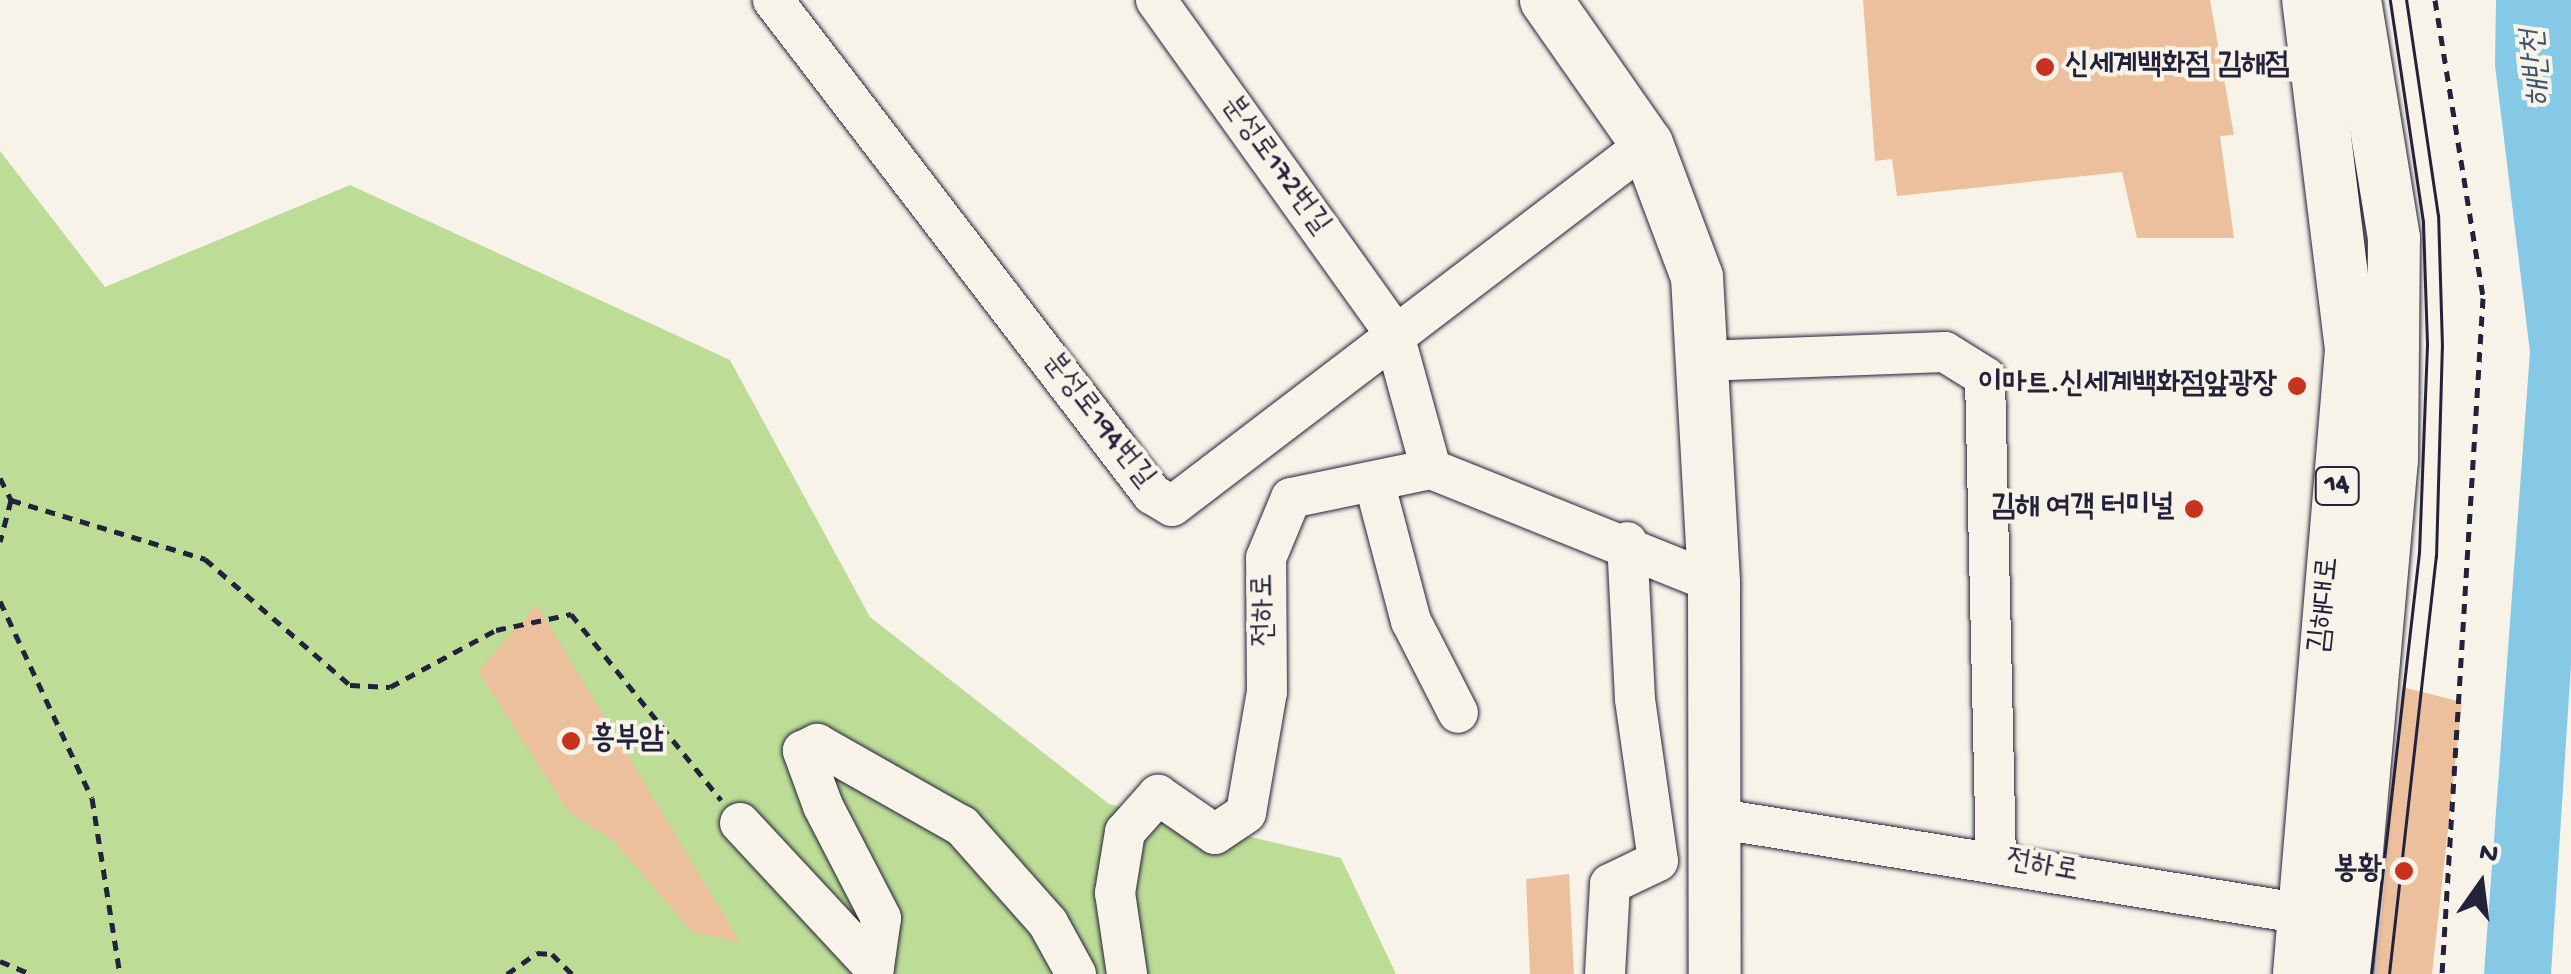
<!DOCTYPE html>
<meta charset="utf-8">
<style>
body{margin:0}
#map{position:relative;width:2571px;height:974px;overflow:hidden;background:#f7f3e8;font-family:"Gochi Hand","Poor Story",sans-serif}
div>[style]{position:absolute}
.green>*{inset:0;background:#bddd96}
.water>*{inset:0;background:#85c9e7}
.building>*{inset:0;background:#edc09d}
.path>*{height:5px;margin-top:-2.5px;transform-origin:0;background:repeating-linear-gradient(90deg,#22223b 0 10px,transparent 0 18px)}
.roads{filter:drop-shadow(0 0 2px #22223b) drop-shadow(0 0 2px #22223b)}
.minor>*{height:40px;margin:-20px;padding:0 20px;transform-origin:20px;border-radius:20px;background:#f7f3e8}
.major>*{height:52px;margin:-26px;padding:0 26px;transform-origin:26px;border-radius:26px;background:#f7f3e8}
.tram>*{height:2.5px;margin:-1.25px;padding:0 1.25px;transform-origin:1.25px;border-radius:1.25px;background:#22223b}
.dots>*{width:28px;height:28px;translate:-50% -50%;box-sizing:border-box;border:5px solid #f7f3e8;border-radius:50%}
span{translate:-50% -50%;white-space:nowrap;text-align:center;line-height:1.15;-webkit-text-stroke:8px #f7f3e8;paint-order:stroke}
.shield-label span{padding:2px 8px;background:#f7f3e8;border:2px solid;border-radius:8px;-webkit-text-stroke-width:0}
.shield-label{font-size:28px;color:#22223b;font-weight:700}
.poi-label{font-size:30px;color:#22223b;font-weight:700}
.left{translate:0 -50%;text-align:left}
.right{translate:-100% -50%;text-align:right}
.street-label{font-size:30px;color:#22223b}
.water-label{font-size:32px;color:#40546f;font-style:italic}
.north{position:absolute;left:2431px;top:834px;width:100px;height:100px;-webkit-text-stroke:8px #f7f3e8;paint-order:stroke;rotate:14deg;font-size:28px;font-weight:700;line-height:40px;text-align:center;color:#22223b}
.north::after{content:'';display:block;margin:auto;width:35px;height:45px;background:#22223b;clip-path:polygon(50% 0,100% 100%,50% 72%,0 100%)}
</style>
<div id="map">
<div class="green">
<div style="clip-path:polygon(0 151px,105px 287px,350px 185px,730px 360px,870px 617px,1109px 804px,1341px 858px,1396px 974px,0 974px)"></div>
</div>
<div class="water">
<div style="clip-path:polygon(2496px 0,2571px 0,2571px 665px,2551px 974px,2484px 974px,2530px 352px,2495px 65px)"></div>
</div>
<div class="building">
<div style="clip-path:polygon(1863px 0,2210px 0,2234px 135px,2220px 136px,2234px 238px,2137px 238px,2122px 172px,1897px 196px,1892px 159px,1875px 161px)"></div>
<div style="clip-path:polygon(537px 605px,740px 942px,692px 932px,614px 841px,568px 811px,478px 671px)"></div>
<div style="clip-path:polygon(2402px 687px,2462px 702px,2432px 974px,2376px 974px)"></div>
<div style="clip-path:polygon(1569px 874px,1574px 974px,1530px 974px,1526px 879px)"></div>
</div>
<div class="path">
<div style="left:2435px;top:0;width:302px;rotate:80.8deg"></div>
<div style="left:2483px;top:298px;width:677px;rotate:93.47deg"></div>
<div style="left:0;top:478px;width:25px;rotate:63deg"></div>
<div style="left:11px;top:500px;width:43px;rotate:104.7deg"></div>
<div style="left:11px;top:500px;width:203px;rotate:16.9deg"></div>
<div style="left:205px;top:559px;width:192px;rotate:41deg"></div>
<div style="left:350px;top:685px;width:40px;rotate:2.9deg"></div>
<div style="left:390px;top:687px;width:120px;rotate:-28.3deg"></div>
<div style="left:496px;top:630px;width:77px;rotate:-12deg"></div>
<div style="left:571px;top:614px;width:239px;rotate:51.1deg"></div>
<div style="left:0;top:601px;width:217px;rotate:65deg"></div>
<div style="left:92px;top:798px;width:178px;rotate:81deg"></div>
<div style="left:0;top:961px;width:33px;rotate:23deg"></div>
<div style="left:507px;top:974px;width:37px;rotate:-35deg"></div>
<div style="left:537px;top:953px;width:15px;rotate:4deg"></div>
<div style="left:552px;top:954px;width:28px;rotate:45deg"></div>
</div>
<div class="roads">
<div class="minor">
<div style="left:773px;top:0;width:623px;rotate:52.5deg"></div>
<div style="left:1152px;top:494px;width:23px;rotate:31deg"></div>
<div style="left:1172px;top:506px;width:597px;rotate:-37.31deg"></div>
<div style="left:1156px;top:0;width:407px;rotate:54.4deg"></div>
<div style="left:1393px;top:331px;width:143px;rotate:74.6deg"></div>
<div style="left:1702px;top:361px;width:243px;rotate:-2.1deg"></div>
<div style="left:1945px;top:352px;width:47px;rotate:32deg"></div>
<div style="left:1985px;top:377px;width:483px;rotate:88.7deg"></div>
<div style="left:1375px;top:485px;width:141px;rotate:75.2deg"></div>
<div style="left:1411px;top:621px;width:103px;rotate:62.9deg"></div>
<div style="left:1720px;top:819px;width:592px;rotate:9.24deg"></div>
<div style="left:740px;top:823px;width:197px;rotate:47.1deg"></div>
<div style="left:874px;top:967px;width:49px;rotate:-81.9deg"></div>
<div style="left:881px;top:918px;width:126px;rotate:-117.4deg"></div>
<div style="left:823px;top:806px;width:59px;rotate:-110deg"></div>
<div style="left:803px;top:751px;width:16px;rotate:-27deg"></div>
<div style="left:817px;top:744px;width:167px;rotate:29.5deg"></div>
<div style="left:962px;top:826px;width:130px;rotate:48.4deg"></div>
<div style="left:1048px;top:923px;width:58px;rotate:61.2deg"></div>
<div style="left:1127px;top:974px;width:82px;rotate:-98.4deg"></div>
<div style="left:1115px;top:893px;width:62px;rotate:-80.7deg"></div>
<div style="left:1125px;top:832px;width:50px;rotate:-48.3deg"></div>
<div style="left:1158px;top:795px;width:69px;rotate:34.4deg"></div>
<div style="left:1215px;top:834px;width:37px;rotate:-34deg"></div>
<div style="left:1246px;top:813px;width:123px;rotate:-80.2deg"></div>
<div style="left:1267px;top:692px;width:134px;rotate:-90.4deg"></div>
<div style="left:1266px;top:558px;width:65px;rotate:-67.4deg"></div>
<div style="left:1291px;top:498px;width:143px;rotate:-11.7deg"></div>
<div style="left:1431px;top:469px;width:305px;rotate:21.9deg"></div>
<div style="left:1605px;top:974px;width:90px;rotate:-86.8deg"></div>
<div style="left:1610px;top:884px;width:53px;rotate:-25.6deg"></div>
<div style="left:1658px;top:861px;width:164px;rotate:-98.1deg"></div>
<div style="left:1635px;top:699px;width:157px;rotate:-92.9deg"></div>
</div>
<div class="major">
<div style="left:1546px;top:0;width:176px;rotate:55deg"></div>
<div style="left:1647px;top:144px;width:142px;rotate:69.4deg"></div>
<div style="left:1697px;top:277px;width:306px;rotate:86.8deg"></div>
<div style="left:1714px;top:583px;width:391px;rotate:89.9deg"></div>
<div style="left:2299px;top:974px;width:627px;rotate:-85.24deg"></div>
<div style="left:2351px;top:349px;width:352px;rotate:-97deg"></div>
<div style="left:2346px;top:974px;width:516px;rotate:-84.89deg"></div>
<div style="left:2392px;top:460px;width:222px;rotate:-89.5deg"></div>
<div style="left:2394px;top:238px;width:241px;rotate:-99.3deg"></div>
</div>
</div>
<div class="tram">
<div style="left:2371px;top:974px;width:424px;rotate:-83.5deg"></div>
<div style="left:2419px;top:553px;width:209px;rotate:-87.8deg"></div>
<div style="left:2427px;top:344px;width:122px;rotate:-91.9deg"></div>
<div style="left:2423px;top:222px;width:224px;rotate:-98.5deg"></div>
<div style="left:2389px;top:974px;width:420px;rotate:-83.6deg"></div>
<div style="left:2436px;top:557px;width:210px;rotate:-88.4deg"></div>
<div style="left:2442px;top:347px;width:131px;rotate:-91.7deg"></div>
<div style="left:2438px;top:216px;width:218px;rotate:-98.4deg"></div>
</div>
<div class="dots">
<div style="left:2045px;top:67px;background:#c8321e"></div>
<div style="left:2297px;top:386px;background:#c8321e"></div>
<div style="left:2194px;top:509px;background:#c8321e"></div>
<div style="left:571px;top:741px;background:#c8321e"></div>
<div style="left:2404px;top:871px;background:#c8321e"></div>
</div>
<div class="shield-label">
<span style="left:2337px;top:486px">14</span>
</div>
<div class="poi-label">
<span class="left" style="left:2065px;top:67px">신세계백화점 김해점</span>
<span class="right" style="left:2277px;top:386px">이마트.신세계백화점앞광장</span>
<span class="right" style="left:2174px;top:509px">김해 여객 터미널</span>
<span class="left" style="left:591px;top:741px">흥부암</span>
<span class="right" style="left:2382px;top:871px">봉황</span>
</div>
<div class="street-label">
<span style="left:1274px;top:166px;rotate:54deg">분성로172번길</span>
<span style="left:1097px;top:421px;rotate:52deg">분성로194번길</span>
<span style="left:2326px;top:605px;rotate:-84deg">김해대로</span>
<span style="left:1266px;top:610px;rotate:-91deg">전하로</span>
<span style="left:2042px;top:868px;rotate:10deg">전하로</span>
</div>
<div class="water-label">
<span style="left:2538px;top:68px;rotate:-95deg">해반천</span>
</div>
<div class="north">N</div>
</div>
